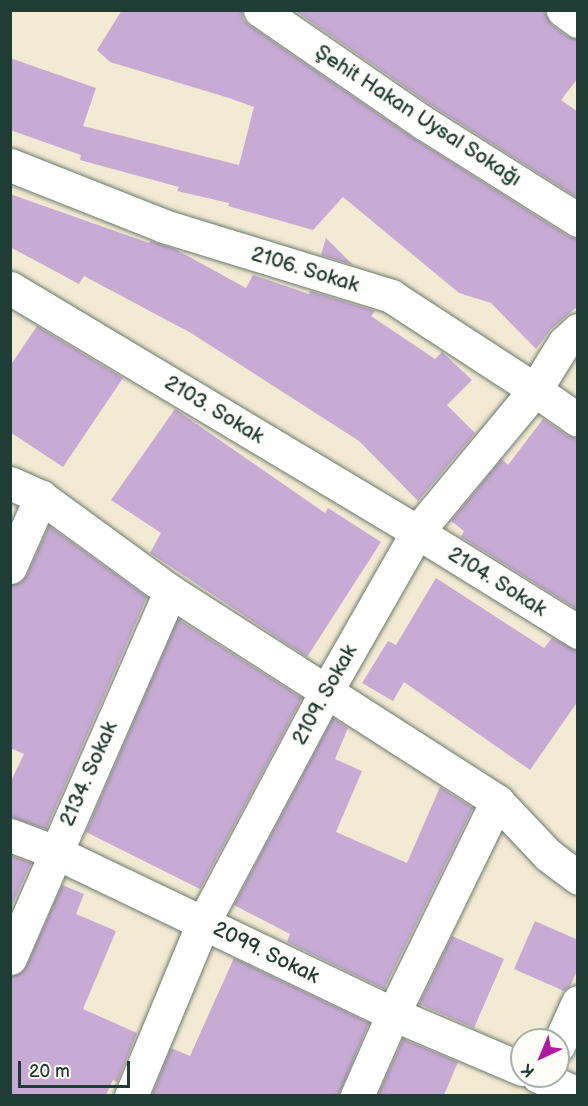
<!DOCTYPE html>
<meta charset="utf-8">
<style>
body{margin:0}
#map{position:relative;width:588px;height:1106px;overflow:hidden;background:#f2ead2;font-family:"Balsamiq Sans",sans-serif}
div>[style]{position:absolute}
.building>*{inset:0;background:#c7abd4}
.roads{filter:drop-shadow(0 0 2px #697a6b) drop-shadow(0 0 2px #697a6b)}
.minor>*{height:33px;margin:-16.5px;padding:0 16.5px;transform-origin:16.5px;border-radius:16.5px;background:#fff}
.major>*{height:33px;margin:-16.5px;padding:0 16.5px;transform-origin:16.5px;border-radius:16.5px;background:#fff}
span{translate:-50% -50%;white-space:nowrap;text-align:center;line-height:1.15;-webkit-text-stroke:4.5px #fdfcf7;paint-order:stroke}
.street-label{font-size:21px;color:#1f3d34}
.frame{position:absolute;inset:0;border:12px solid #1f3d34;pointer-events:none}
.north{position:absolute;left:510px;top:1028px;width:60px;height:60px;box-sizing:border-box;background:#fdfcf7;border:2px solid #a4b0a9;border-radius:50%;rotate:224deg;font-size:16px;font-weight:700;line-height:24px;text-align:center;color:#1f3d34}
.north::after{content:'';display:block;margin:auto;width:21px;height:27px;background:#b5179e;clip-path:polygon(50% 0,100% 100%,50% 72%,0 100%)}
.scale{position:absolute;left:18px;top:1061px;width:112px;height:27px;box-sizing:border-box;border:3px solid #1f3d34;border-top:0;padding-left:8px;font-size:18px;line-height:21px;white-space:nowrap;color:#1f3d34;-webkit-text-stroke:4px #fdfcf7;paint-order:stroke}
</style>
<div id="map">
<div class="building">
<div style="clip-path:polygon(122px 10px,242px 10px,243px 19px,249px 25px,413px 138px,568px 236px,578px 239px,578px 306px,551px 329px,536px 349px,491px 303px,459px 293px,343px 197px,313px 230px,228px 206px,229px 203px,177px 191px,179px 187px,80px 160px,81px 155px,10px 130px,10px 58px,96px 88px,83px 126px,239px 165px,254px 107px,229px 98px,110px 62px,97px 50px)"></div>
<div style="clip-path:polygon(294px 10px,544px 10px,552px 25px,567px 36px,578px 39px,578px 78px,561px 100px,578px 112px,578px 198px,434px 107px)"></div>
<div style="clip-path:polygon(10px 194px,149px 243px,151px 241px,175px 249px,246px 288px,253px 275px,309px 294px,310px 291px,375px 311px,371px 316px,435px 359px,442px 352px,472px 380px,447px 405px,475px 433px,418px 501px,359px 441px,191px 333px,84px 276px,79px 284px,10px 247px)"></div>
<div style="clip-path:polygon(326px 238px,353px 265px,321px 255px)"></div>
<div style="clip-path:polygon(37px 326px,123px 378px,63px 467px,10px 432px,10px 366px)"></div>
<div style="clip-path:polygon(175px 409px,325px 513px,328px 508px,381px 542px,307px 657px,150px 553px,161px 533px,111px 500px)"></div>
<div style="clip-path:polygon(543px 419px,567px 435px,578px 439px,578px 610px,461px 537px,464px 531px,451px 521px,502px 459px,508px 465px)"></div>
<div style="clip-path:polygon(49px 526px,147px 597px,46px 829px,10px 817px,10px 783px,24px 754px,10px 748px,10px 585px,21px 582px,27px 575px)"></div>
<div style="clip-path:polygon(436px 578px,544px 648px,552px 638px,578px 651px,578px 701px,530px 770px,404px 682px,393px 701px,362px 683px,388px 641px,396px 645px)"></div>
<div style="clip-path:polygon(178px 619px,302px 698px,200px 889px,86px 832px)"></div>
<div style="clip-path:polygon(333px 718px,348px 728px,335px 759px,362px 771px,336px 832px,407px 863px,440px 787px,473px 808px,384px 989px,287px 942px,290px 934px,234px 905px)"></div>
<div style="clip-path:polygon(10px 855px,31px 863px,10px 910px)"></div>
<div style="clip-path:polygon(62px 885px,84px 894px,76px 914px,116px 931px,83px 1009px,137px 1033px,117px 1082px,113px 1080px,106px 1095px,10px 1095px,10px 976px,21px 973px,27px 965px)"></div>
<div style="clip-path:polygon(535px 921px,578px 940px,578px 969px,570px 986px,564px 991px,514px 969px)"></div>
<div style="clip-path:polygon(452px 936px,504px 959px,474px 1028px,419px 1004px)"></div>
<div style="clip-path:polygon(234px 958px,369px 1023px,339px 1095px,152px 1095px,171px 1048px,190px 1056px)"></div>
<div style="clip-path:polygon(403px 1039px,458px 1062px,444px 1095px,378px 1095px)"></div>
</div>
<div class="roads">
<div class="minor">
<div style="left:260px;top:10px;width:199px;rotate:34.6deg"></div>
<div style="left:424px;top:123px;width:182px;rotate:32.2deg"></div>
<div style="left:563px;top:10px;width:19px;rotate:36deg"></div>
<div style="left:10px;top:165px;width:166px;rotate:21.6deg"></div>
<div style="left:164px;top:226px;width:238px;rotate:17.1deg"></div>
<div style="left:391px;top:296px;width:172px;rotate:33.1deg"></div>
<div style="left:10px;top:483px;width:34px;rotate:24deg"></div>
<div style="left:41px;top:497px;width:160px;rotate:36.1deg"></div>
<div style="left:170px;top:591px;width:389px;rotate:32.7deg"></div>
<div style="left:497px;top:801px;width:74px;rotate:46.6deg"></div>
<div style="left:548px;top:855px;width:38px;rotate:37deg"></div>
<div style="left:417px;top:532px;width:190px;rotate:31.8deg"></div>
<div style="left:10px;top:567px;width:77px;rotate:-66.1deg"></div>
<div style="left:10px;top:835px;width:48px;rotate:20.7deg"></div>
<div style="left:55px;top:852px;width:375px;rotate:25.6deg"></div>
<div style="left:393px;top:1014px;width:140px;rotate:23.1deg"></div>
<div style="left:10px;top:958px;width:400px;rotate:-66.4deg"></div>
<div style="left:558px;top:1046px;width:48px;rotate:-65.6deg"></div>
<div style="left:538px;top:1076px;width:44px;rotate:24.2deg"></div>
<div style="left:357px;top:1096px;width:90px;rotate:-66.3deg"></div>
<div style="left:393px;top:1014px;width:237px;rotate:-64deg"></div>
</div>
<div class="major">
<div style="left:10px;top:288px;width:475px;rotate:30.9deg"></div>
<div style="left:535px;top:390px;width:52px;rotate:34.9deg"></div>
<div style="left:131px;top:1096px;width:187px;rotate:-67.4deg"></div>
<div style="left:203px;top:923px;width:264px;rotate:-62deg"></div>
<div style="left:327px;top:690px;width:182px;rotate:-60.3deg"></div>
<div style="left:417px;top:532px;width:185px;rotate:-50.3deg"></div>
<div style="left:535px;top:390px;width:55px;rotate:-58.3deg"></div>
<div style="left:564px;top:343px;width:19px;rotate:-43deg"></div>
</div>
</div>
<div class="street-label">
<span style="left:418px;top:116px;rotate:33deg">Şehit Hakan Uysal Sokağı</span>
<span style="left:305px;top:270px;rotate:17deg">2106. Sokak</span>
<span style="left:214px;top:410px;rotate:31deg">2103. Sokak</span>
<span style="left:497px;top:582px;rotate:32deg">2104. Sokak</span>
<span style="left:325px;top:695px;rotate:-61deg">2109. Sokak</span>
<span style="left:89px;top:774px;rotate:-66deg">2134. Sokak</span>
<span style="left:266px;top:953px;rotate:26deg">2099. Sokak</span>
</div>
<div class="frame"></div>
<div class="north">K</div>
<div class="scale">20 m</div>
</div>
